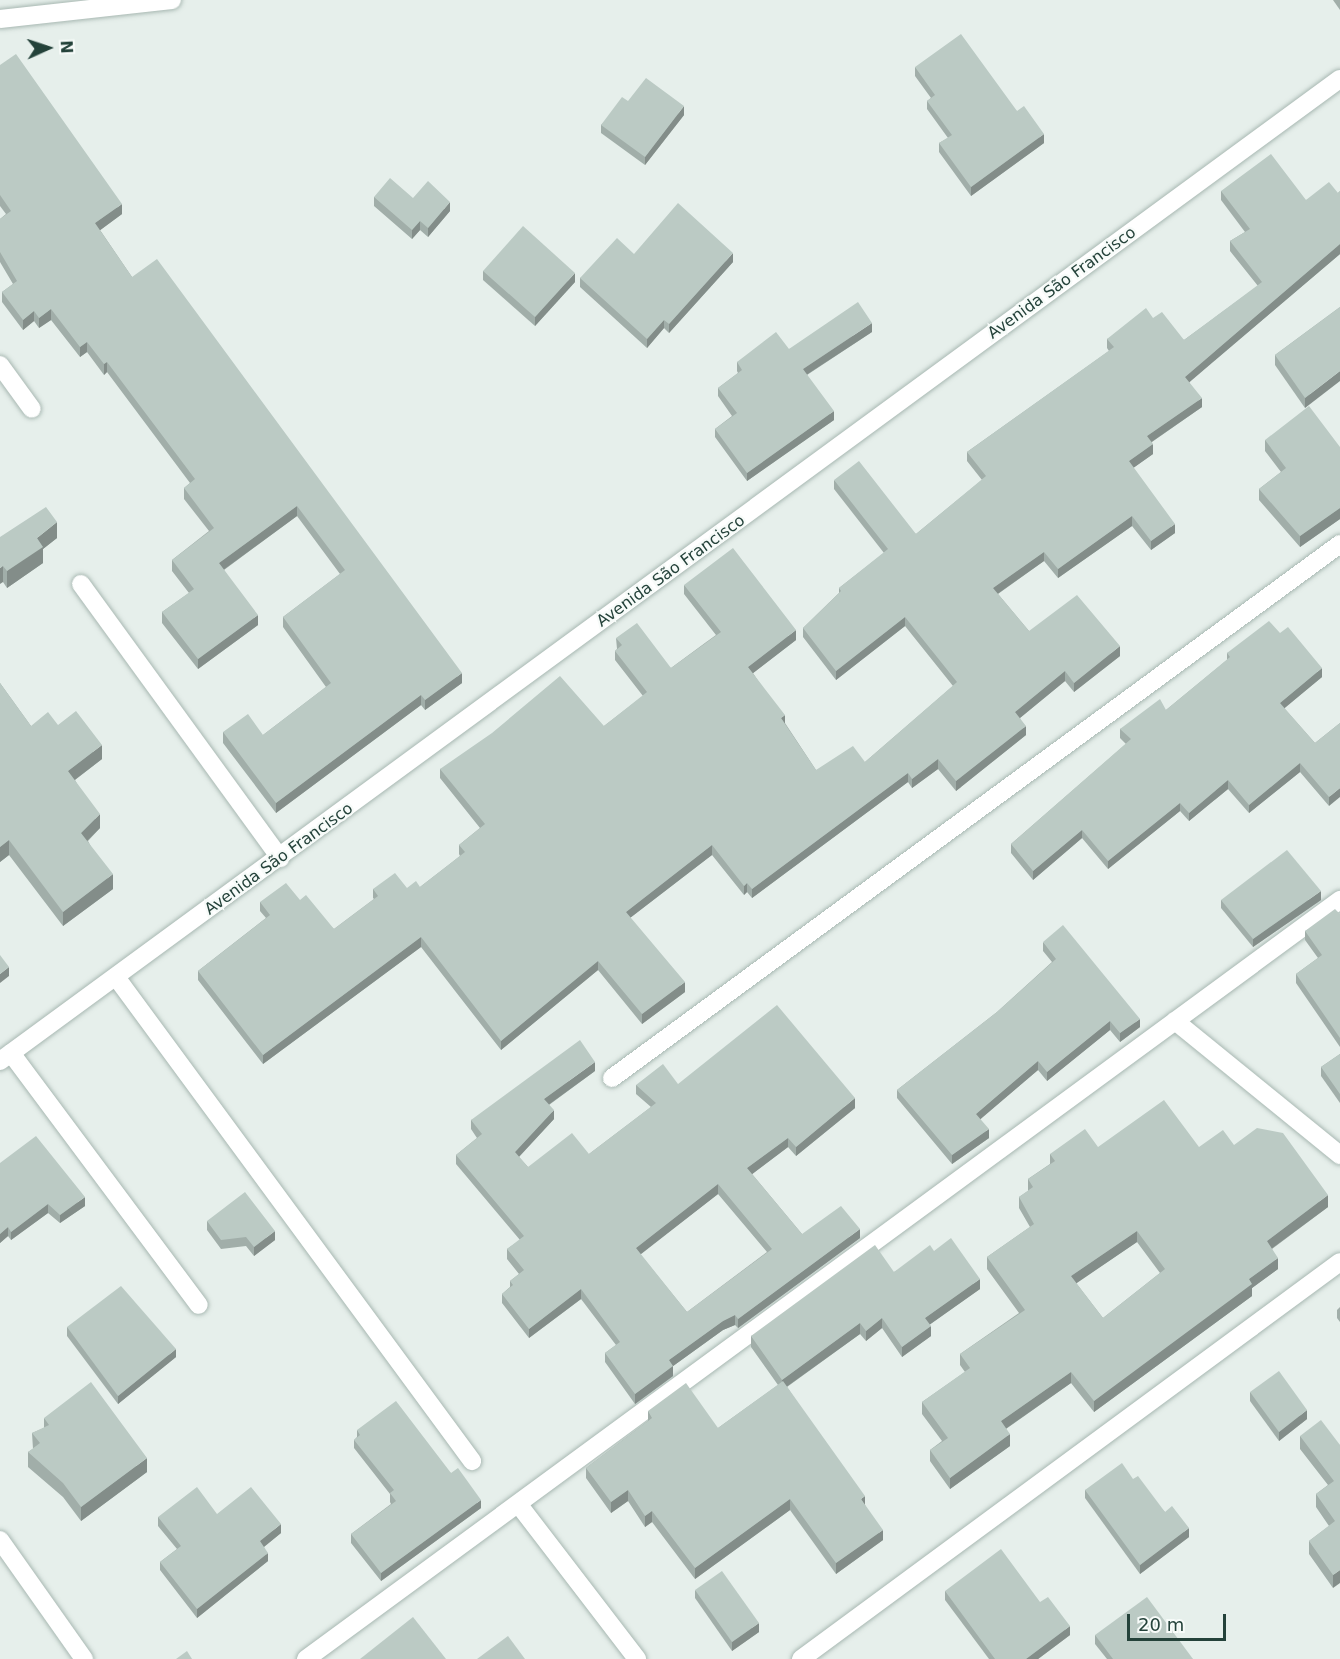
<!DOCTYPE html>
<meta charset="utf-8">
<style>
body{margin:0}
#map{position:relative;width:1340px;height:1659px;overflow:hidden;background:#e6efeb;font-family:"DejaVu Sans",sans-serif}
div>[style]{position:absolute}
.roads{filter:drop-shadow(0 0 2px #a8b8b2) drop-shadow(0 0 2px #a8b8b2)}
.street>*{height:18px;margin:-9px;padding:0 9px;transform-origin:9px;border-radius:9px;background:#fff}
.secondary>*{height:18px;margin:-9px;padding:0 9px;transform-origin:9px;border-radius:9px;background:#fff}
.wall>*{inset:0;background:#a1aea9}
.shaded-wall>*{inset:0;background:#838d89}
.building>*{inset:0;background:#bbcac4}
span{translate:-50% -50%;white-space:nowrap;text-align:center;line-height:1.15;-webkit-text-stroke:4.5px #f7fbf9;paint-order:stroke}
.street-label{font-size:16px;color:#24423a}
.north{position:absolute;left:18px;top:18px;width:60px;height:60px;-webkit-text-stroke:4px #f7fbf9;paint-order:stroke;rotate:87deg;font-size:16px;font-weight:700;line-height:24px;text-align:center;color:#24423a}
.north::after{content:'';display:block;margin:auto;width:21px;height:27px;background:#24423a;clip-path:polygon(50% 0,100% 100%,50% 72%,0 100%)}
.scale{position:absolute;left:1127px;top:1614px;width:99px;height:27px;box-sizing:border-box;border:3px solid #24423a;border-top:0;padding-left:8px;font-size:18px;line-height:21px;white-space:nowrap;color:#24423a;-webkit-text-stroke:4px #f7fbf9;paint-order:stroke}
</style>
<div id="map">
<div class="roads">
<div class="street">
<div style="left:0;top:19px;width:173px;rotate:-6.3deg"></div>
<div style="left:0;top:365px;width:54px;rotate:54deg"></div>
<div style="left:81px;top:584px;width:339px;rotate:54deg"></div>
<div style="left:116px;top:977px;width:601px;rotate:53.66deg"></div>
<div style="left:1175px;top:1021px;width:213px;rotate:39.1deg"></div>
<div style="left:11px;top:1053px;width:314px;rotate:53.3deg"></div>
<div style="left:612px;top:1078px;width:903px;rotate:-36.26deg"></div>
<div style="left:519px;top:1505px;width:194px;rotate:52.5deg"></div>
<div style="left:0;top:1540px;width:146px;rotate:54.8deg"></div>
<div style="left:306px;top:1659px;width:1283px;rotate:-36.28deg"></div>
<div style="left:801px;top:1659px;width:669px;rotate:-36.37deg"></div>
</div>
<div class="secondary">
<div style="left:0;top:1061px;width:1661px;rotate:-36.24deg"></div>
</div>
</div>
<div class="wall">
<div style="clip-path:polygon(1333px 0,1340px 0,1340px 10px)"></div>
<div style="clip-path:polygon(0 65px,122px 214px,100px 230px,132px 277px,462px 683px,425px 710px,421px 705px,276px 813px,223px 743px,223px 732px,263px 735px,326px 687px,283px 627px,283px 617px,340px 574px,297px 516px,224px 570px,258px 625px,198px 669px,162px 623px,162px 612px,189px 593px,172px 571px,172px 560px,209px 531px,184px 499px,184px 488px,190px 483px,107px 372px,104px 375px,87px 352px,80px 357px,51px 320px,39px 328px,34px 321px,23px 330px,2px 302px,2px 292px,13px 284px,0 262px,0 219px,6px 214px,0 206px)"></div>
<div style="clip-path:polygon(915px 67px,1017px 111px,1044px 143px,971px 196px,939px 152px,939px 143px,948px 138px,927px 109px,927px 101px,931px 98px,915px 76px)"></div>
<div style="clip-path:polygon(628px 101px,684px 115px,645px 165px,601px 133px,601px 125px)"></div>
<div style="clip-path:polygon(1221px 191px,1306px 200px,1338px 193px,1340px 191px,1340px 254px,1189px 382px,1202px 407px,1152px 442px,1153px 454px,1133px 468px,1175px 533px,1151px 550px,1132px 526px,1058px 578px,1044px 561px,998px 594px,1029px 631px,1120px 656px,1074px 692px,1065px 681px,1020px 718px,1026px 735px,956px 791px,938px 769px,912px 788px,908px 782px,752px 898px,747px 892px,744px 895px,712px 855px,630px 918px,685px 992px,642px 1024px,598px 970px,501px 1050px,421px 947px,263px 1064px,198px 980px,198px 971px,266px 918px,260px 911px,260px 902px,300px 900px,334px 929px,374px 899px,373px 898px,373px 889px,407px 888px,420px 887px,460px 856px,459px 854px,459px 845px,480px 828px,440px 778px,440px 769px,604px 726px,643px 696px,615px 660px,615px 651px,617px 649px,616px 638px,671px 668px,716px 635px,684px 594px,684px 585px,796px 640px,753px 673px,785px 723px,816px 770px,865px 762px,953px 686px,905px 626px,836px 680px,803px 637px,803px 628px,839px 593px,839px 588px,884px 553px,834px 489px,834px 480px,916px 534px,982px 480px,967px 461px,967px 452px,1109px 351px,1107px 348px,1107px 339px,1153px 318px,1184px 340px,1258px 286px,1230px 251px,1230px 241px,1245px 232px,1221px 200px)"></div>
<div style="clip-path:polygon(374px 197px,413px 198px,450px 211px,428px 237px,420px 230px,412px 239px,374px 206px)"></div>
<div style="clip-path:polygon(634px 254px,733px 262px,669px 333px,664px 328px,647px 348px,580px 287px,580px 278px)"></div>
<div style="clip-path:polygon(483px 271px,575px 282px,535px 326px,483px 280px)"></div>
<div style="clip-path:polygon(1340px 307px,1305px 408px,1275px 365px,1275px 355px)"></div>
<div style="clip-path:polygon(872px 332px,807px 375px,834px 420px,747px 481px,715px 437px,715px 429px,732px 416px,718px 396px,718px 388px,738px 373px,737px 371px,737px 362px,789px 349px)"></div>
<div style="clip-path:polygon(1265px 440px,1340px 447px,1340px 519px,1300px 547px,1259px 500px,1259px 489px,1281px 472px,1265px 451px)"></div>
<div style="clip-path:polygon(0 537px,57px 538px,43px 549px,43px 563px,7px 588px,3px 582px)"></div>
<div style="clip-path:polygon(1280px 633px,1322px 677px,1284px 708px,1315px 743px,1340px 723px,1329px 806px,1300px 772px,1249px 813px,1228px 789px,1189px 821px,1180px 811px,1108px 869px,1082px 838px,1033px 880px,1011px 853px,1011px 844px,1126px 744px,1120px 738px,1120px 729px,1166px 710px,1227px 660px,1227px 653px)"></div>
<div style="clip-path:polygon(0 683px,31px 726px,58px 725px,102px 759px,75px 780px,100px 828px,88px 841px,113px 889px,63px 926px,9px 855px,0 862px)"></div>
<div style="clip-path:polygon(1221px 900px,1321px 900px,1253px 947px,1221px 908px)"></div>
<div style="clip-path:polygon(1340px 914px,1340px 1047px,1296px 983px,1296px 974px,1318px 958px,1305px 940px,1305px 931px)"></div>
<div style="clip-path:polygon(1043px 942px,1140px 1027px,1120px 1042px,1110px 1030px,1047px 1081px,1038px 1070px,980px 1119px,989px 1138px,952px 1164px,897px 1098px,897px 1090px,997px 1012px,1052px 962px,1043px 951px)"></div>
<div style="clip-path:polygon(1340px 1054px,1340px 1103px,1321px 1076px,1321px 1067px)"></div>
<div style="clip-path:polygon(evenodd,595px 1071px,549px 1105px,554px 1119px,519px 1157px,528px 1167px,589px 1154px,651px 1107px,636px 1094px,636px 1085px,678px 1084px,855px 1108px,796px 1156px,788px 1147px,752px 1174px,802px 1234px,860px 1238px,738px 1328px,735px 1325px,723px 1330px,673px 1366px,673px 1376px,635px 1404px,605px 1362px,605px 1353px,616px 1345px,581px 1299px,529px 1338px,502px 1303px,502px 1294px,510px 1287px,510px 1281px,519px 1274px,507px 1259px,507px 1249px,520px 1240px,456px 1164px,456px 1155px,477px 1138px,471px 1129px,471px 1120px,595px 1071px,718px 1194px,767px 1252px,687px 1312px,640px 1254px,718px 1194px)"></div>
<div style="clip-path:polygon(evenodd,1234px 1145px,1328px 1207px,1272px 1249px,1278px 1269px,1252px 1288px,1252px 1296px,1094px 1412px,1071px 1383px,1006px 1429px,1010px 1446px,950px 1489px,930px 1461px,930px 1450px,942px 1441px,922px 1414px,922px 1402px,965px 1372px,960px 1365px,960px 1354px,1019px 1313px,987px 1269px,987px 1257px,1030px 1227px,1019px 1208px,1019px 1197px,1028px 1191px,1028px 1179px,1050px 1164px,1050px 1154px,1098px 1147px,1199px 1147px,1234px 1145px,1137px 1242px,1160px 1273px,1103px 1318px,1076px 1283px,1137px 1242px)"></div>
<div style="clip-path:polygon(0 1163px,85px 1206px,60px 1223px,48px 1213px,11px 1240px,8px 1236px,0 1243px)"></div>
<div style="clip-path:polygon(207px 1221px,275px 1240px,254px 1256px,246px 1246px,221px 1249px,207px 1230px)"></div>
<div style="clip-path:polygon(934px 1251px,980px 1289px,930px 1324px,931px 1336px,902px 1357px,882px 1328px,866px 1341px,860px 1334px,787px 1387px,865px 1505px,883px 1540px,836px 1574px,790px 1510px,695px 1579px,652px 1522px,645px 1527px,628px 1501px,611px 1513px,586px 1478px,586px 1468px,648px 1421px,648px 1411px,718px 1428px,778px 1385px,751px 1347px,751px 1336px,894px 1272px)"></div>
<div style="clip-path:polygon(1340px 1307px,1340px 1322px,1337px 1318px,1337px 1310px)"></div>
<div style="clip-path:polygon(67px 1327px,176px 1357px,118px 1404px,67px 1336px)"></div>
<div style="clip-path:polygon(1250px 1392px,1307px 1419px,1279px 1441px,1250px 1401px)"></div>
<div style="clip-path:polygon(44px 1418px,147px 1472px,81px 1521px,63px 1497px,28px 1467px,28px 1452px,33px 1449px,32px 1433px,44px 1428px)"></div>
<div style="clip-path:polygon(357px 1430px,451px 1473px,481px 1508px,381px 1581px,351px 1543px,351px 1534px,391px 1504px,390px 1502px,390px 1494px,354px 1448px,354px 1440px,357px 1437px)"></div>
<div style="clip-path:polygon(1300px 1436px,1340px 1445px,1333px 1588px,1309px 1554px,1309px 1541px,1329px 1526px,1316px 1507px,1316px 1494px,1328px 1485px,1300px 1449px)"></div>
<div style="clip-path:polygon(1133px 1479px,1189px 1537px,1140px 1574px,1085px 1498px,1085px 1490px)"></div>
<div style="clip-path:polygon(217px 1514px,281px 1533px,264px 1547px,268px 1561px,197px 1618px,160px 1570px,160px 1562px,177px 1549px,158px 1526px,158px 1517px)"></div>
<div style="clip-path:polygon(695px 1590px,759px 1632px,732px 1651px,695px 1598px)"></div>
<div style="clip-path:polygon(945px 1591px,1040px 1602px,1070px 1635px,1038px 1659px,989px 1659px,945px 1600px)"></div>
<div style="clip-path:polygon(1095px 1635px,1193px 1659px,1107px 1659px,1095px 1644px)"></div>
</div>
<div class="shaded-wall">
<div style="clip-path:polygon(684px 106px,684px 115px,645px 165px,645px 157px)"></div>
<div style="clip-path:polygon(1044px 134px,1044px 143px,971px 196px,971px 187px)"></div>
<div style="clip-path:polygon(450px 202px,450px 211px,428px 237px,428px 228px)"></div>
<div style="clip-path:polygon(122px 204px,122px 214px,95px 234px,95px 223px)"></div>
<div style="clip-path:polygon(420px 221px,420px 230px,412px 239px,412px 230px)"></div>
<div style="clip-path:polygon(1340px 244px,1340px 254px,1185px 386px,1185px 377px)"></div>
<div style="clip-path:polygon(733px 253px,733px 262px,669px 333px,669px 324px)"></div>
<div style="clip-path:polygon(575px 273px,575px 282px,535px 326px,535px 317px)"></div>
<div style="clip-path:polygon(51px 309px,51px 320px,39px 328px,39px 318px)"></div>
<div style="clip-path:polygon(34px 311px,34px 321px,23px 330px,23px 320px)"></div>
<div style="clip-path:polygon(664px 320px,664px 328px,647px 348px,647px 339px)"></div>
<div style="clip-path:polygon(872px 323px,872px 332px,803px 377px,803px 369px)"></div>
<div style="clip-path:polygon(87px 342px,87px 352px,80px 357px,80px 347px)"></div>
<div style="clip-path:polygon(107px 362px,107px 372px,104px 375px,104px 364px)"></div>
<div style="clip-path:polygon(1340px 371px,1340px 381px,1305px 408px,1305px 398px)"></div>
<div style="clip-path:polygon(1202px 398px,1202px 407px,1147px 445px,1147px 436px)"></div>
<div style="clip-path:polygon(834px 411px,834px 420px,747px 481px,747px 473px)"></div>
<div style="clip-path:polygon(1153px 444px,1153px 454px,1129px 471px,1129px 461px)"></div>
<div style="clip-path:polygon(297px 506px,297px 516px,219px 573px,219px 563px)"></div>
<div style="clip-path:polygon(1340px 508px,1340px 519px,1300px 547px,1300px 536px)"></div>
<div style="clip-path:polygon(1132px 516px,1132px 526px,1058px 578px,1058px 569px)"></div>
<div style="clip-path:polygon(57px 522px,57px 538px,43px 549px,43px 563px,7px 588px,7px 571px,37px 538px)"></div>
<div style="clip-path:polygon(1175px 524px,1175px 533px,1151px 550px,1151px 541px)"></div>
<div style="clip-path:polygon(1044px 552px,1044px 561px,993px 597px,993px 588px)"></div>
<div style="clip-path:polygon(3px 566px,3px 582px,0 584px,0 568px)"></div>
<div style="clip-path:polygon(258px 615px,258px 625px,198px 669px,198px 659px)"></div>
<div style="clip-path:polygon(905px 617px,905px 626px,836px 680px,836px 671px)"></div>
<div style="clip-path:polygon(796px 630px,796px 640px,748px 677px,748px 667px)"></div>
<div style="clip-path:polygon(1120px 646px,1120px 656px,1074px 692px,1074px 683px)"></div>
<div style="clip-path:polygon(1322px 668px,1322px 677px,1280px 712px,1280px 703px)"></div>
<div style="clip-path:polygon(1065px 671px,1065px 681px,1015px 722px,1015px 712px)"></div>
<div style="clip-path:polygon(462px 673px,462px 683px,425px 710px,425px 700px)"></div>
<div style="clip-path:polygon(421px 695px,421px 705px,276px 813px,276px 803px)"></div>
<div style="clip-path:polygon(785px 715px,785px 724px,781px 718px)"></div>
<div style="clip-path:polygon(1026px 726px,1026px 735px,956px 791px,956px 781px)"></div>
<div style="clip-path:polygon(102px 745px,102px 759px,68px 785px,68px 771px)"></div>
<div style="clip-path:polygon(938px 759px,938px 769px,912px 788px,912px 779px)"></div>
<div style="clip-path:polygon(1300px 763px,1300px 772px,1249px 813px,1249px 805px)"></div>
<div style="clip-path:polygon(908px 773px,908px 782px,752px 898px,752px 889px)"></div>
<div style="clip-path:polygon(1228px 780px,1228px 789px,1189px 821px,1189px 813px)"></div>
<div style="clip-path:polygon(1340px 788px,1340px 797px,1329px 806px,1329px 797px)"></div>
<div style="clip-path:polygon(1180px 803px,1180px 811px,1108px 869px,1108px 861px)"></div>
<div style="clip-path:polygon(100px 814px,100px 828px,81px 847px,81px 833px)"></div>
<div style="clip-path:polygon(1082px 830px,1082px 838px,1033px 880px,1033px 871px)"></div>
<div style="clip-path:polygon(9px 840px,9px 855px,0 862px,0 847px)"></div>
<div style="clip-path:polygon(712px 845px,712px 855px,626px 921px,626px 912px)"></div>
<div style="clip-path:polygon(113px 874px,113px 889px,63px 926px,63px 912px)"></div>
<div style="clip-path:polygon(747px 883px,747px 892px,744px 895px,744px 886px)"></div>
<div style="clip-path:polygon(1321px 891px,1321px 900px,1253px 947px,1253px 939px)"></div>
<div style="clip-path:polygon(421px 937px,421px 947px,263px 1064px,263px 1055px)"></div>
<div style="clip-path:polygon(598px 961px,598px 970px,501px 1050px,501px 1041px)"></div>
<div style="clip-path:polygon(9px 967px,9px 976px,0 983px,0 974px)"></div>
<div style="clip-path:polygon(685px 982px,685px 992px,642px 1024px,642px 1014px)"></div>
<div style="clip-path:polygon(1140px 1019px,1140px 1027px,1120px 1042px,1120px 1033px)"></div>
<div style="clip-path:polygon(1110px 1021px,1110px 1030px,1047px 1081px,1047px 1072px)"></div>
<div style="clip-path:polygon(1038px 1061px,1038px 1070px,976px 1123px,976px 1114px)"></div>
<div style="clip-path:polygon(595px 1062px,595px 1071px,544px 1108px,544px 1099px)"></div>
<div style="clip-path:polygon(855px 1098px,855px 1108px,796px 1156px,796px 1147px)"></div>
<div style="clip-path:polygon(554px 1110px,554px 1119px,515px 1161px,515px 1152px)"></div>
<div style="clip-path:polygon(989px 1129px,989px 1138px,952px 1164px,952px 1155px)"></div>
<div style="clip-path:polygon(788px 1138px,788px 1147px,747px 1178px,747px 1168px)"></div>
<div style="clip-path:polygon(718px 1184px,718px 1194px,636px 1258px,636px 1248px)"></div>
<div style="clip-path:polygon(1328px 1195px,1328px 1207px,1267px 1252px,1267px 1241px)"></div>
<div style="clip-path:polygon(85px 1197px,85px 1206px,60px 1223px,60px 1215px)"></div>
<div style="clip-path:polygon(48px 1204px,48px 1213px,11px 1240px,11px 1232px)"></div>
<div style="clip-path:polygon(8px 1227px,8px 1236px,0 1243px,0 1234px)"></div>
<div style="clip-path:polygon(860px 1229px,860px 1238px,738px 1328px,738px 1319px)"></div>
<div style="clip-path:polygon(275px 1231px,275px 1240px,254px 1256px,254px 1247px)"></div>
<div style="clip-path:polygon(1137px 1231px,1137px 1242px,1071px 1287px,1071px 1276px)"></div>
<div style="clip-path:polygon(1278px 1258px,1278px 1269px,1252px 1288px,1252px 1296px,1094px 1412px,1094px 1401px,1249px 1279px)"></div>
<div style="clip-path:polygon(980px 1279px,980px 1289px,925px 1328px,925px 1318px)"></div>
<div style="clip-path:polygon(581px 1289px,581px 1299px,529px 1338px,529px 1329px)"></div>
<div style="clip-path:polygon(735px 1315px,735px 1325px,723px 1330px,669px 1369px,669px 1360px,723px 1321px)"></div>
<div style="clip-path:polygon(882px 1318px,882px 1328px,866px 1341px,866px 1331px)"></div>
<div style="clip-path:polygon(860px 1323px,860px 1334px,782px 1390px,782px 1380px)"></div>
<div style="clip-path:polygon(931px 1326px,931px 1336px,902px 1357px,902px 1347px)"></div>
<div style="clip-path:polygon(176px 1349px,176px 1357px,118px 1404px,118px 1396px)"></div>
<div style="clip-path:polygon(673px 1366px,673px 1376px,635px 1404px,635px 1394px)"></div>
<div style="clip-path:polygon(1071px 1372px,1071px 1383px,1001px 1432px,1001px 1421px)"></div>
<div style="clip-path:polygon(1307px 1410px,1307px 1419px,1279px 1441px,1279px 1432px)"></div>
<div style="clip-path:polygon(1010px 1434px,1010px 1446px,950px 1489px,950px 1478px)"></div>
<div style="clip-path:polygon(147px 1458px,147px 1472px,81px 1521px,81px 1507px)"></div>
<div style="clip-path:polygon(628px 1490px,628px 1501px,611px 1513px,611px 1502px)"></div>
<div style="clip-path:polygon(865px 1496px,865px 1507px,861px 1499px)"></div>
<div style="clip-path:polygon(790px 1499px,790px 1510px,695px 1579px,695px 1568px)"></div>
<div style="clip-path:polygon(481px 1500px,481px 1508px,381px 1581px,381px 1573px)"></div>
<div style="clip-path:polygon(652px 1511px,652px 1522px,645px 1527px,645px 1516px)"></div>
<div style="clip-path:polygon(281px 1524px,281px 1533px,260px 1550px,260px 1541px)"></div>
<div style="clip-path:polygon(1189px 1528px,1189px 1537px,1140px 1574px,1140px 1565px)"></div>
<div style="clip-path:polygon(883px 1530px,883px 1540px,836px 1574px,836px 1563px)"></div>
<div style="clip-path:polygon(268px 1553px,268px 1561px,197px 1618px,197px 1609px)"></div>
<div style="clip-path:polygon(1340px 1570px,1340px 1583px,1333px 1588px,1333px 1575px)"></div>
<div style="clip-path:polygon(759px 1623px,759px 1632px,732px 1651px,732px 1642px)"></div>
<div style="clip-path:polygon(1070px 1626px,1070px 1635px,1038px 1659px,1026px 1659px)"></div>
</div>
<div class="building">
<div style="clip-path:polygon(961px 34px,1017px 111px,1024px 106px,1044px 134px,971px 187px,939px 143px,952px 135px,927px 101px,935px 95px,915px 67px)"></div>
<div style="clip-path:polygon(16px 54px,122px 204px,95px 223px,132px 277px,157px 259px,462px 673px,425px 700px,421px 695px,276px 803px,223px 732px,248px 714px,263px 735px,331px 683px,283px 617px,345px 570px,297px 506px,219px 563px,258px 615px,198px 659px,162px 612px,194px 589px,172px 560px,214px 528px,184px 488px,195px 479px,107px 362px,104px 364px,87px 342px,80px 347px,51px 309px,39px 318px,34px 311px,23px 320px,2px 292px,17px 281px,0 252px,0 219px,11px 211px,0 195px,0 65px)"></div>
<div style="clip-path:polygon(646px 78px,684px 106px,645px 157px,601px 125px,622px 97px,628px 101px)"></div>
<div style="clip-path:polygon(1271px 154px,1306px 200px,1329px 182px,1338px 193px,1340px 191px,1340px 244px,1185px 377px,1202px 398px,1147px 436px,1153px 444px,1129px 461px,1175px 524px,1151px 541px,1132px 516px,1058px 569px,1044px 552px,993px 588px,1029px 631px,1077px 595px,1120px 646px,1074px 683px,1065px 671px,1015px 712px,1026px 726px,956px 781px,938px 759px,912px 779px,908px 773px,752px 889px,747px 883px,744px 886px,712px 845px,626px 912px,685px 982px,642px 1014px,598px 961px,501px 1041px,421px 937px,263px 1055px,198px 971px,270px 915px,260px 902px,286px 883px,300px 900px,306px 895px,334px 929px,378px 896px,373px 889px,395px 873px,407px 888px,416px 881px,420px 887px,465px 852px,459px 845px,485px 824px,440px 769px,492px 733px,560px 676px,604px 726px,647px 692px,615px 651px,622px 645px,616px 638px,637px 623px,671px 668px,721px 632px,684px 585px,733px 548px,796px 630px,748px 667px,785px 715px,781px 718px,816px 770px,853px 746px,865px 762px,957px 682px,905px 617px,836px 671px,803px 628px,841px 591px,839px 588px,888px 549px,834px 480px,859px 461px,916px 534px,986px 476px,967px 452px,1114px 347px,1107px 339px,1146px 308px,1153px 318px,1162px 312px,1184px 340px,1262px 282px,1230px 241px,1250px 229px,1221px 191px)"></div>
<div style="clip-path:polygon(390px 178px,413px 198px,428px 181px,450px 202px,428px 228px,420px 221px,412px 230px,374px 197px)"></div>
<div style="clip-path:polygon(678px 203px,733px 253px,669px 324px,664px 320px,647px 339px,580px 278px,617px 238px,634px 254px)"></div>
<div style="clip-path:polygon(523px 226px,575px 273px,535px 317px,483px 271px)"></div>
<div style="clip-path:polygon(858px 302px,872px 323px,803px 369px,834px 411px,747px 473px,715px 429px,737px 413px,718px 388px,742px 370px,737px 362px,776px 332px,789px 349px)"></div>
<div style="clip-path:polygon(1340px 307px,1340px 371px,1305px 398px,1275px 355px)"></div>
<div style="clip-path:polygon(1309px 406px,1340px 447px,1340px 508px,1300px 536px,1259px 489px,1286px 468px,1265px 440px)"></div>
<div style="clip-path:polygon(46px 507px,57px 522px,37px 538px,43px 547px,7px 571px,3px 566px,0 568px,0 537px)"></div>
<div style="clip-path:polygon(1269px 621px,1280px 633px,1288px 627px,1322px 668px,1280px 703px,1315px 743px,1340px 723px,1340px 788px,1329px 797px,1300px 763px,1249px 805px,1228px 780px,1189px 813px,1180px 803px,1108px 861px,1082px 830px,1033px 871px,1011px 844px,1131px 739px,1120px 729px,1160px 699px,1166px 710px,1230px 657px,1227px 653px)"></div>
<div style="clip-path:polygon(0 683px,31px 726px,48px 712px,58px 725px,76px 711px,102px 745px,68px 771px,100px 814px,81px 833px,113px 874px,63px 912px,9px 840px,0 847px)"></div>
<div style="clip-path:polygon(1287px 850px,1321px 891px,1253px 939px,1221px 900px)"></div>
<div style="clip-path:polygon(1335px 909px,1340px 914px,1340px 1038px,1296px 974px,1322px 955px,1305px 931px)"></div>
<div style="clip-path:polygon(1063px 925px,1140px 1019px,1120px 1033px,1110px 1021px,1047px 1072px,1038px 1061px,976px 1114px,989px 1129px,952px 1155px,897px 1090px,997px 1012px,1056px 959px,1043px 942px)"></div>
<div style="clip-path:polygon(0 955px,9px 967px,0 974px)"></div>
<div style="clip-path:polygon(evenodd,777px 1005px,855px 1098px,796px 1147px,788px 1138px,747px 1168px,802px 1234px,841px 1206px,860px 1229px,738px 1319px,735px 1315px,723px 1321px,669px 1360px,673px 1366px,635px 1394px,605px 1353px,620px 1342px,581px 1289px,529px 1329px,502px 1294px,513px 1285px,510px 1281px,524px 1270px,507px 1249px,524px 1236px,456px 1155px,482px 1134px,471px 1120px,580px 1040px,595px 1062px,544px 1099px,554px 1110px,515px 1152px,528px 1167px,572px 1133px,589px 1154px,656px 1103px,636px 1085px,663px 1064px,678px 1084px,777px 1005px,718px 1184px,772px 1249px,687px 1312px,636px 1248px,718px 1184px)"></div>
<div style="clip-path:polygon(1340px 1054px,1340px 1094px,1321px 1067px)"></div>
<div style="clip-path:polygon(evenodd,1164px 1100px,1199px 1147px,1223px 1130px,1234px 1145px,1257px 1128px,1283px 1133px,1328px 1195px,1267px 1241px,1278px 1258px,1249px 1279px,1252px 1284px,1094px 1401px,1071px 1372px,1001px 1421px,1010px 1434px,950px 1478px,930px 1450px,948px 1438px,922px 1402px,970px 1368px,960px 1354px,1025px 1310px,987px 1257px,1034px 1224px,1019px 1197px,1033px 1187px,1028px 1179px,1055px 1161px,1050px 1154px,1085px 1129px,1098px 1147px,1164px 1100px,1137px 1231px,1165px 1269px,1103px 1318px,1071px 1276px,1137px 1231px)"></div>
<div style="clip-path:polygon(36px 1136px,85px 1197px,60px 1215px,48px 1204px,11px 1232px,8px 1227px,0 1234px,0 1163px)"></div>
<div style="clip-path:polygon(245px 1192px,275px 1231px,254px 1247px,246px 1237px,221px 1240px,207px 1221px)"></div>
<div style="clip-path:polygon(951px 1238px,980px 1279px,925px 1318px,931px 1326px,902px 1347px,882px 1318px,866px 1331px,860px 1323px,782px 1380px,751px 1336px,875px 1245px,894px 1272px,930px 1245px,934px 1251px)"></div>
<div style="clip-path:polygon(121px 1286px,176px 1349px,118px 1396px,67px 1327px)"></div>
<div style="clip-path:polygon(1279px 1371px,1307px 1410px,1279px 1432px,1250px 1392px)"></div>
<div style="clip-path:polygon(783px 1381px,865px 1496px,861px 1499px,883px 1530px,836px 1563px,790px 1499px,695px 1568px,652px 1511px,645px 1516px,628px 1490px,611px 1502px,586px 1468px,652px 1418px,648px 1411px,686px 1383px,718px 1428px)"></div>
<div style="clip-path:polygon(91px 1382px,147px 1458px,81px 1507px,63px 1483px,28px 1452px,40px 1443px,32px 1433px,49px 1425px,44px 1418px)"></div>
<div style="clip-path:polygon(396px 1401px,451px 1473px,458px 1468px,481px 1500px,381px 1573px,351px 1534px,396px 1501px,390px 1493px,394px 1490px,354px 1440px,360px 1435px,357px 1430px)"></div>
<div style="clip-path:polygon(1321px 1420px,1340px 1445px,1340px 1570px,1333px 1575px,1309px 1541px,1335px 1521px,1316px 1494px,1334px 1481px,1300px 1436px)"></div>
<div style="clip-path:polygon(1122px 1463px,1133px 1479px,1138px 1476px,1165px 1512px,1172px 1506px,1189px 1528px,1140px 1565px,1085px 1490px)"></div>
<div style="clip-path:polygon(197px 1487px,217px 1514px,251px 1487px,281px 1524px,260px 1541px,268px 1553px,197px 1609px,160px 1562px,181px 1546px,158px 1517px)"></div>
<div style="clip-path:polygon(1001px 1549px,1040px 1602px,1048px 1597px,1070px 1626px,1026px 1659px,995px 1659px,945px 1591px)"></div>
<div style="clip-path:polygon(722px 1571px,759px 1623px,732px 1642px,695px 1590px)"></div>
<div style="clip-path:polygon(1147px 1597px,1193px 1659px,1113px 1659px,1095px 1635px)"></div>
<div style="clip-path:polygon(413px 1617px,446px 1659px,360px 1659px)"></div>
<div style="clip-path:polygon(508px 1636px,525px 1659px,477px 1659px)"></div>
<div style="clip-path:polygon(187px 1651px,192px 1659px,176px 1659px)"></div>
</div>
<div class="street-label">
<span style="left:1062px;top:283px;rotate:-36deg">Avenida São Francisco</span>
<span style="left:671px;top:571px;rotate:-36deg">Avenida São Francisco</span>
<span style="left:279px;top:859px;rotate:-36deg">Avenida São Francisco</span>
</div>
<div class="north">N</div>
<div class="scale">20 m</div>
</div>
